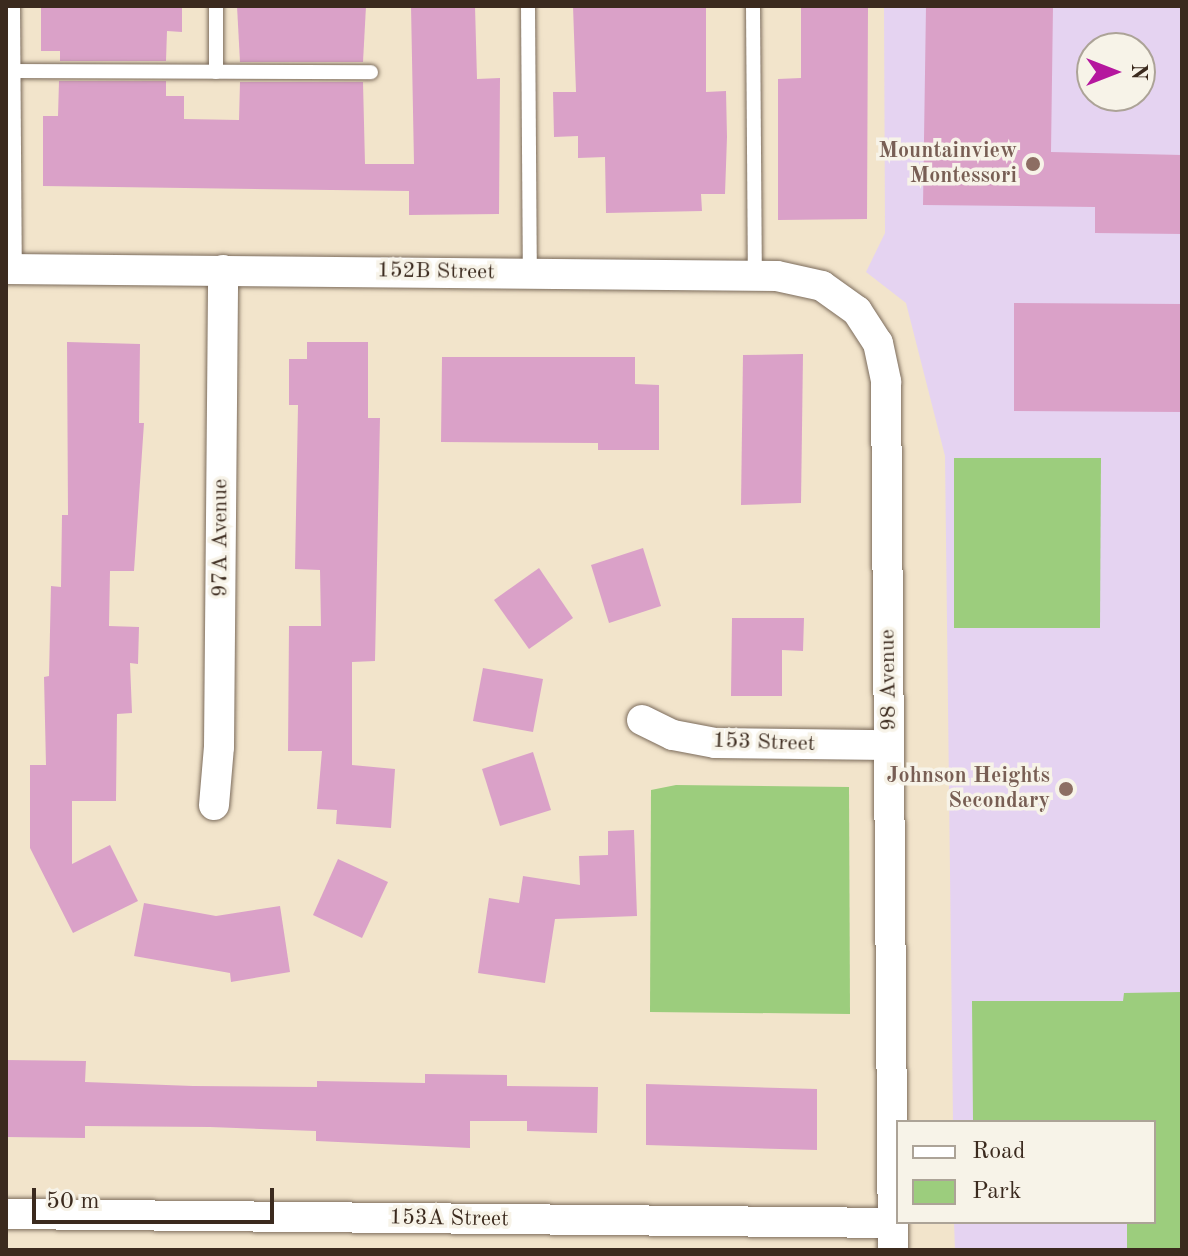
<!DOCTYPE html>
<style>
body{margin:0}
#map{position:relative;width:1188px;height:1256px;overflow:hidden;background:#f2e4cb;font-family:"Old Standard TT",serif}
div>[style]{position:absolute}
.built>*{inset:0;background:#e5d3f1}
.green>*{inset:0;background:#9ccd7d}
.building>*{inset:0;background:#daa1c8}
.roads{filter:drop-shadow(0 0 2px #7b6b5b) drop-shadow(0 0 2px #7b6b5b)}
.service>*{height:14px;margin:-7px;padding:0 7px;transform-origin:7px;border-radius:7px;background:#fff}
.minor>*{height:30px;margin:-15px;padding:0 15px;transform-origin:15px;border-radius:15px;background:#fff}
.dots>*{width:22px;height:22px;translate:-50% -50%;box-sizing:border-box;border:4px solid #f7f3e8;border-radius:50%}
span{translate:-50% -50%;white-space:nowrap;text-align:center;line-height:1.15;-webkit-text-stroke:7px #f7f3e8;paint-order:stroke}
.education-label{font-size:22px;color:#785e54;font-weight:700}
.right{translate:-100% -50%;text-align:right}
.street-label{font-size:22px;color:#3b2a1e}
.frame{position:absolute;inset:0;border:8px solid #3b2a1e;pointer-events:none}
.legend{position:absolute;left:896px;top:1120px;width:260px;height:104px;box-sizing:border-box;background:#f7f3e8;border:2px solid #aca397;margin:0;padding:10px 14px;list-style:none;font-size:24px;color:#3b2a1e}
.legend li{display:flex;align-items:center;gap:16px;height:40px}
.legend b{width:40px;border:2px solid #aca397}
.north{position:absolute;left:1076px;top:32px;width:80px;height:80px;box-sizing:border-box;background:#f7f3e8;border:2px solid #aca397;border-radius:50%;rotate:90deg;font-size:22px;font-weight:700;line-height:32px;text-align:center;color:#3b2a1e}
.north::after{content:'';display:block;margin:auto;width:28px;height:36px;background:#b5179e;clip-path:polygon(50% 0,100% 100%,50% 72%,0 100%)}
.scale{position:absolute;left:32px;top:1188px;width:242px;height:36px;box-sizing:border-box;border:4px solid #3b2a1e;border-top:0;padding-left:10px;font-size:24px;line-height:28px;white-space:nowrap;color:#3b2a1e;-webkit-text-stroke:6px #f7f3e8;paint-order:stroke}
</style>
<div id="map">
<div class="built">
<div style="clip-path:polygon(evenodd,884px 6px,1182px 6px,1182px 1250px,955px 1250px,954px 1222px,1154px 1222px,1154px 1122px,953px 1122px,945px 456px,906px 303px,866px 272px,885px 233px,884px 6px,1092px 48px,1140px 48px,1140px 96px,1092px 96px,1092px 48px)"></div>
</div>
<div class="green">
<div style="clip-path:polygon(954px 458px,1101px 458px,1100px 628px,954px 628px)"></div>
<div style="clip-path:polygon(676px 785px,849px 787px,850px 1014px,650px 1012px,651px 790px)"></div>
<div style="clip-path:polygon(1182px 992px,1182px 1250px,1127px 1250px,1127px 1222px,1154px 1222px,1154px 1122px,973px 1122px,972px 1001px,1123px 1001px,1124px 993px)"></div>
</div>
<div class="building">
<div style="clip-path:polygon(41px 6px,182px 6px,182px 32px,167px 31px,166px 61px,60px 61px,60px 51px,41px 51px)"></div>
<div style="clip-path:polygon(237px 6px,366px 6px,363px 62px,240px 62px)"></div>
<div style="clip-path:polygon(411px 6px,475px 6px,477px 79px,500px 78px,499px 214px,409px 215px,409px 191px,43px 186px,43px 116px,58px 116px,59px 81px,166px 81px,166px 96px,184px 96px,184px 119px,239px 120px,240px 82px,363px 82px,365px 164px,414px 164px)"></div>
<div style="clip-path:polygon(573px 6px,706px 6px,706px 92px,726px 91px,727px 137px,725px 194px,701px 194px,702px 211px,606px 213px,605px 157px,578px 158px,578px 136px,554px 137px,553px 92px,576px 92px)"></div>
<div style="clip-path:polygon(801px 6px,868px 6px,867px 219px,778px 220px,778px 79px,801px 78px)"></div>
<div style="clip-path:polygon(926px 6px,1053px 6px,1051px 152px,1182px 155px,1182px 234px,1095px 233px,1095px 207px,923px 205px)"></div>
<div style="clip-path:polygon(1014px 303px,1182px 304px,1182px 412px,1014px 411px)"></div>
<div style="clip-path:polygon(67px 342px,140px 344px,139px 423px,144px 423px,134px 571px,110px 571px,109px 626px,139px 627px,138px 664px,130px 663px,132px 713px,117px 714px,116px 801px,72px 801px,72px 864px,110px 845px,138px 901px,73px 933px,30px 848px,30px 765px,46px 765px,44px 677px,49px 676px,51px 586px,61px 587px,62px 515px,68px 515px)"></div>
<div style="clip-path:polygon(307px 342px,368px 342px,368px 418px,380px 418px,375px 661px,352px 662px,352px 765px,395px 769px,391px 828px,336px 824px,337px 810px,317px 809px,322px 751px,288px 751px,289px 626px,321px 626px,320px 570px,295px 569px,298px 405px,289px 405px,289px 359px,307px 359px)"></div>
<div style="clip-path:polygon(803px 354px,801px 503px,741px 505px,743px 355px)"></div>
<div style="clip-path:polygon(442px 357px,635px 357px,635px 384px,659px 385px,659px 450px,598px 450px,598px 443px,441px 442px)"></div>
<div style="clip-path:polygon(643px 548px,661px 606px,609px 623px,591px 565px)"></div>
<div style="clip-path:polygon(539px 568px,573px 618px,529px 649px,494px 600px)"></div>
<div style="clip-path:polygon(732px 618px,804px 618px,803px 651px,782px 650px,782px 696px,731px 696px)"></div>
<div style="clip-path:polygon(483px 668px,543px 679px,533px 732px,473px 721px)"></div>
<div style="clip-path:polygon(533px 752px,551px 810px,500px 826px,482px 769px)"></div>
<div style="clip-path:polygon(634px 830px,637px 916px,555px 919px,545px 983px,478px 973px,489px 898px,519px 903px,523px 876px,580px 885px,579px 856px,608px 855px,608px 831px)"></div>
<div style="clip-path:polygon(338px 859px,388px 882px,362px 938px,313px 915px)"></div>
<div style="clip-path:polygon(144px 903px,216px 916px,280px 906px,290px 972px,231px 982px,230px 973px,134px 956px)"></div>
<div style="clip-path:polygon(6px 1060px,86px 1061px,85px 1082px,193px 1086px,317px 1087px,317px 1081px,425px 1083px,425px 1074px,507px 1075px,507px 1086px,598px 1087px,597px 1133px,527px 1131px,527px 1121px,470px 1121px,470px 1148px,316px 1141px,316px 1131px,210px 1127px,85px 1126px,85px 1138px,6px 1137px)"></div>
<div style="clip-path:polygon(646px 1084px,817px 1089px,817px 1150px,646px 1145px)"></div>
</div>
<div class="roads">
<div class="service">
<div style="left:13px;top:6px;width:264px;rotate:89.6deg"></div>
<div style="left:216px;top:6px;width:66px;rotate:90deg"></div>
<div style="left:528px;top:6px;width:267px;rotate:89.6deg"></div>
<div style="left:753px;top:6px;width:269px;rotate:89.6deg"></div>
<div style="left:14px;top:71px;width:357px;rotate:0.2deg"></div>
</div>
<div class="minor">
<div style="left:6px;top:269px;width:771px;rotate:0.52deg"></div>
<div style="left:777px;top:276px;width:46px;rotate:12.5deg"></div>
<div style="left:822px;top:286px;width:43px;rotate:35.5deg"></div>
<div style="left:857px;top:311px;width:38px;rotate:57deg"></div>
<div style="left:878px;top:343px;width:40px;rotate:78deg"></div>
<div style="left:886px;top:382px;width:868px;rotate:89.54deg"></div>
<div style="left:642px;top:720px;width:34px;rotate:26deg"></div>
<div style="left:673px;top:735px;width:43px;rotate:10.8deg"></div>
<div style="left:715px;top:743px;width:174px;rotate:0.7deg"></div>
<div style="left:214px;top:805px;width:58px;rotate:-85.1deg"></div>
<div style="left:219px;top:747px;width:477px;rotate:-89.5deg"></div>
<div style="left:6px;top:1214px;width:886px;rotate:0.58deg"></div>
</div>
</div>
<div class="dots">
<div style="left:1033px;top:164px;background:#8d6e63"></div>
<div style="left:1066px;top:789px;background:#8d6e63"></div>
</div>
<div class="education-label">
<span class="right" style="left:1017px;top:164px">Mountainview<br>Montessori</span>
<span class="right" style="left:1050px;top:789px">Johnson Heights<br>Secondary</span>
</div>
<div class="street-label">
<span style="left:436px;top:272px;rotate:1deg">152B Street</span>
<span style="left:221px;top:538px;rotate:-90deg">97A Avenue</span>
<span style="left:889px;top:680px;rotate:-91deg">98 Avenue</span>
<span style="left:764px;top:743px;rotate:2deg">153 Street</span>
<span style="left:449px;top:1219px;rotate:1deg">153A Street</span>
</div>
<div class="frame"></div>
<ul class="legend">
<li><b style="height:10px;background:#fff"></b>Road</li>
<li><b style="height:22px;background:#9ccd7d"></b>Park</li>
</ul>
<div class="north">N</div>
<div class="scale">50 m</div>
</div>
